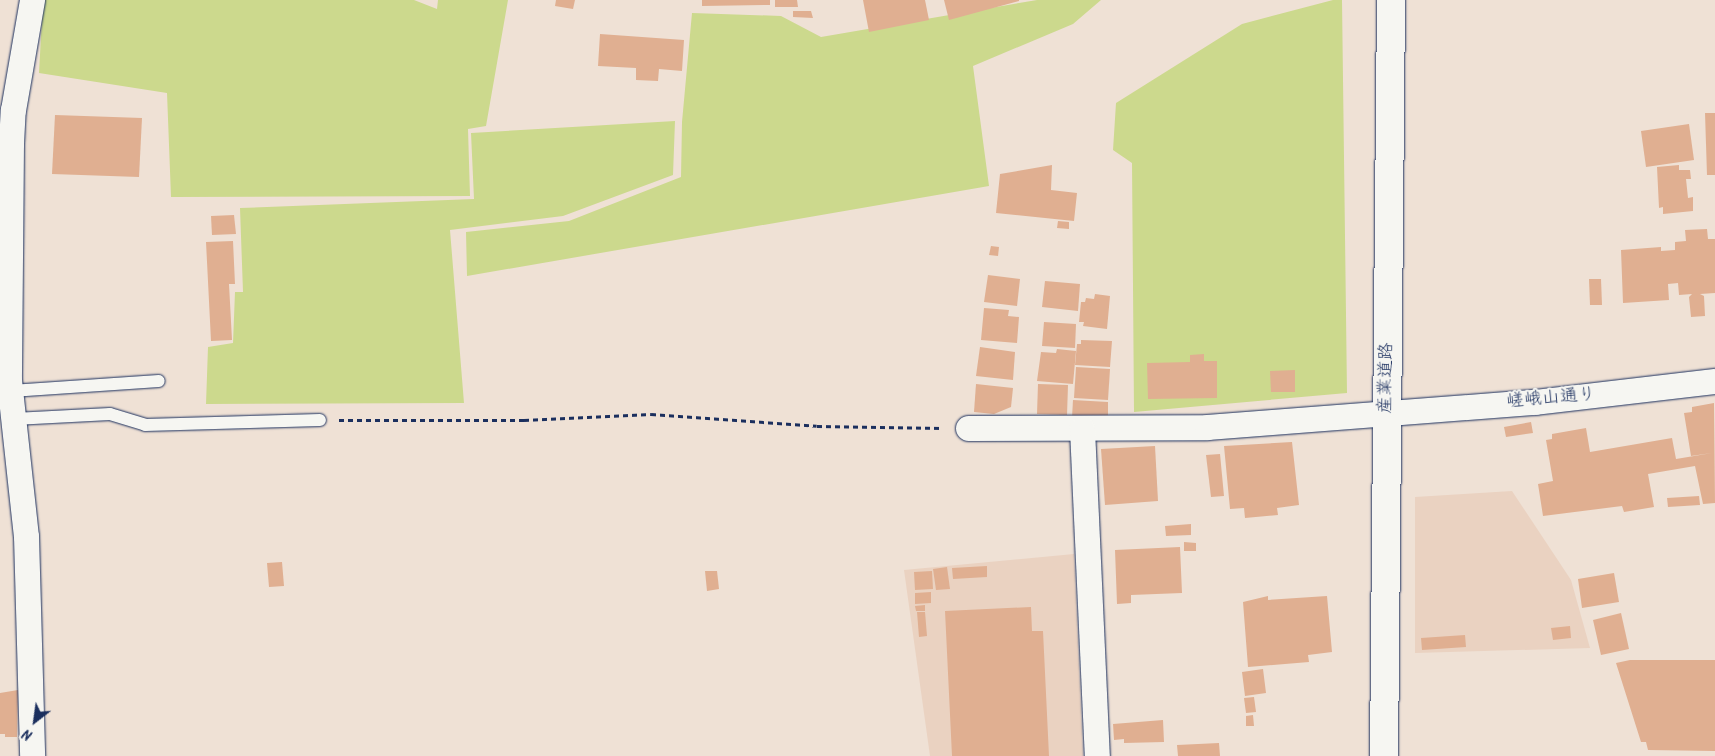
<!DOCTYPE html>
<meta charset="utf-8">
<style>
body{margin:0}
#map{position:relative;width:1715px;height:756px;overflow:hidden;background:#efe1d5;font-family:Kalam,"Klee One",sans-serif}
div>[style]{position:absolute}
.built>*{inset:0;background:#ead2c1}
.green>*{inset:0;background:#ccd98d}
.building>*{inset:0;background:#e0af91}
.path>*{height:3px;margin-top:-1.5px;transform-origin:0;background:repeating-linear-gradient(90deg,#1b2f5e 0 5px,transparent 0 9px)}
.roads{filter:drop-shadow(0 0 1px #1b2f5e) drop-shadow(0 0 1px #1b2f5e)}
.lane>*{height:12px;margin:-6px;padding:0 6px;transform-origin:6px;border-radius:6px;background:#f6f6f2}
.street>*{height:25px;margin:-12.5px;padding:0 12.5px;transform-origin:12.5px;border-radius:12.5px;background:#f6f6f2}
.secondary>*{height:28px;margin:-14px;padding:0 14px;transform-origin:14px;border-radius:14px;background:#f6f6f2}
span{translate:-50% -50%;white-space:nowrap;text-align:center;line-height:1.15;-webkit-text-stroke:4px #f6f6f2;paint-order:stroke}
.street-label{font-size:18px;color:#1b2f5e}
.north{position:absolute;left:10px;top:696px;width:50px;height:50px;-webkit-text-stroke:4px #f6f6f2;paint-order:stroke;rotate:210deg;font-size:14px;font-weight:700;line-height:20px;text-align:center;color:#1b2f5e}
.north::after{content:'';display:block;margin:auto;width:18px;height:22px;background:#1b2f5e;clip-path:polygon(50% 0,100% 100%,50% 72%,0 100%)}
</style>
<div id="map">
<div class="built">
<div style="clip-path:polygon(1512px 491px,1571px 580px,1590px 648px,1415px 653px,1415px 497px)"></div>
<div style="clip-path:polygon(1074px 554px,1083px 756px,930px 756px,904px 570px)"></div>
</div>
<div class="green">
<div style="clip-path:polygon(43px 0,414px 0,437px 9px,438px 0,508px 0,486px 126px,468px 129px,470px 196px,171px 197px,167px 93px,39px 73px)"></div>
<div style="clip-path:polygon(1037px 0,1101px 0,1073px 24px,973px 66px,989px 186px,467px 276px,466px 232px,569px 221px,681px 177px,682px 122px,692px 13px,781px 16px,821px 37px)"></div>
<div style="clip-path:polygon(1333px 0,1342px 0,1347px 393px,1134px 412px,1132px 163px,1113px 150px,1116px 103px,1242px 24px)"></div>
<div style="clip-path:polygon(675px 121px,673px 175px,563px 216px,450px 230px,464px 403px,206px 404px,208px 347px,233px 343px,235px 292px,243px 292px,240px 208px,474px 199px,471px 133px)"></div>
</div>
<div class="building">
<div style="clip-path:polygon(556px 0,575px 0,573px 9px,555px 6px)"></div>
<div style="clip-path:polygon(702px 0,770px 0,770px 5px,702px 6px)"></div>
<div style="clip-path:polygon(775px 0,797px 0,798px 7px,775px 7px)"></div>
<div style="clip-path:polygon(863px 0,925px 0,929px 20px,869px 32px)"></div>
<div style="clip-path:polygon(944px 0,1019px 0,1019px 1px,949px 20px)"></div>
<div style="clip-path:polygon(793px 11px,811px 11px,813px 18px,793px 17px)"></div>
<div style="clip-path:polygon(600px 34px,684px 40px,682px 71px,659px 69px,658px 81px,636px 80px,636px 68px,598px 66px)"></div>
<div style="clip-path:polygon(1705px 113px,1715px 113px,1715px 175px,1707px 175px)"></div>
<div style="clip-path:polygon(55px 115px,142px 118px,139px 177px,52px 174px)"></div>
<div style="clip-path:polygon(1689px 124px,1694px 160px,1646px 167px,1641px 131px)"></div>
<div style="clip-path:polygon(1052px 165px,1051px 190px,1077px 193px,1074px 221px,996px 213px,1000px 174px)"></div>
<div style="clip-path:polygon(1679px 165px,1679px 170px,1690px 170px,1691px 179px,1686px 179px,1688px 198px,1693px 197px,1693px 211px,1663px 214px,1663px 207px,1659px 208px,1657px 167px)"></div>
<div style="clip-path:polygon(234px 215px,236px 234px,212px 235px,211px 216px)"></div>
<div style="clip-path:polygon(1058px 221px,1069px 222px,1069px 229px,1057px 228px)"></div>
<div style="clip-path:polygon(1707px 229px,1708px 239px,1715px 239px,1715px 293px,1700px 294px,1704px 296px,1705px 316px,1691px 317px,1689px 297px,1692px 294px,1679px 295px,1678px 283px,1668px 284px,1669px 300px,1623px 303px,1621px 250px,1661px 247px,1661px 251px,1675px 250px,1675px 242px,1686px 241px,1685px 230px)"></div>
<div style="clip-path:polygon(233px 241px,235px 284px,229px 284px,232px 340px,211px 341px,206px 242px)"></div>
<div style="clip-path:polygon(991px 246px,999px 247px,998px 256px,989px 255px)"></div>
<div style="clip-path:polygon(988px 275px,1020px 279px,1017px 306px,984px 302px)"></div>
<div style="clip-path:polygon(1589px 279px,1601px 279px,1602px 305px,1590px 305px)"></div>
<div style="clip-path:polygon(1045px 281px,1080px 284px,1078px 311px,1042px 307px)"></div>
<div style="clip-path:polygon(1095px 294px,1110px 296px,1107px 329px,1083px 326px,1084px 322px,1079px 322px,1081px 302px,1085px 302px,1086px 298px,1094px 299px)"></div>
<div style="clip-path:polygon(984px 308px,1009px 310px,1008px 316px,1019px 317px,1017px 343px,981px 340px)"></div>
<div style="clip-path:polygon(1044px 322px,1076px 324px,1075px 348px,1042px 346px)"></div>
<div style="clip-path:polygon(1081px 340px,1112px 341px,1110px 367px,1075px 365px,1077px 344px,1081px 344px)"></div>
<div style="clip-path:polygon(980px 347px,1015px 352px,1013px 380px,976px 376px)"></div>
<div style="clip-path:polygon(1057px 349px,1076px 351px,1073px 384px,1037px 381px,1041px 352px,1056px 353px)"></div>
<div style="clip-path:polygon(1204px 354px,1204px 361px,1217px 361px,1217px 398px,1148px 399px,1147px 363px,1190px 362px,1190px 355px)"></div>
<div style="clip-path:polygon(1076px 367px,1110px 369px,1108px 400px,1074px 398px)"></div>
<div style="clip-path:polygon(1295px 370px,1295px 392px,1271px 392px,1270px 371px)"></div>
<div style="clip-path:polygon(976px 384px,1013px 388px,1011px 407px,994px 414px,974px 412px)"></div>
<div style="clip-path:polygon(1038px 384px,1068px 385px,1067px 415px,1037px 414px)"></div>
<div style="clip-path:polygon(1073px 400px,1108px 402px,1108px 419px,1072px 418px)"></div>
<div style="clip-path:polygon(1714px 403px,1715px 503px,1703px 504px,1695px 466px,1648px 474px,1654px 507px,1624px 512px,1622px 506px,1543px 516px,1538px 484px,1553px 481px,1546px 440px,1552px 439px,1552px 434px,1586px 428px,1590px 452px,1672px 438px,1676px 459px,1712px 453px,1691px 456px,1684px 413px,1692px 412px,1692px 407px)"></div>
<div style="clip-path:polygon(1531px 422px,1533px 433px,1506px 437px,1504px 427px)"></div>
<div style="clip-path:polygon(1292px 442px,1299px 505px,1277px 508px,1278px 515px,1245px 518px,1244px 508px,1230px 509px,1224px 446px)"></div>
<div style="clip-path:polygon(1155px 446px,1158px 501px,1105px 505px,1101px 449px)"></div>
<div style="clip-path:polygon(1220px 454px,1224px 496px,1211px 497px,1206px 455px)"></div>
<div style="clip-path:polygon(1699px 496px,1700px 505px,1668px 507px,1667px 498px)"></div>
<div style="clip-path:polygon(1191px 524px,1191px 535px,1166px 536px,1165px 526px)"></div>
<div style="clip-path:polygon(1184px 542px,1196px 543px,1196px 551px,1184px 551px)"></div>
<div style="clip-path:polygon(1180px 547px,1182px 593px,1131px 595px,1131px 603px,1117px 604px,1115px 550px)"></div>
<div style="clip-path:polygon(282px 562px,284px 586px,269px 587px,267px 563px)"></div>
<div style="clip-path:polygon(987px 566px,987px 577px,953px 579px,952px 568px)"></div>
<div style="clip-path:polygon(947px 567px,950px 589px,936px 590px,933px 569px)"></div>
<div style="clip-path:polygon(705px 571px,717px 571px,719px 589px,707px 591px)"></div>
<div style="clip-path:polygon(932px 571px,933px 589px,915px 590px,914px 572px)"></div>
<div style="clip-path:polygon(1614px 573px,1619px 602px,1582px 608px,1578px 579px)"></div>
<div style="clip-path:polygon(931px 592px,931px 603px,915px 604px,915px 593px)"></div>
<div style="clip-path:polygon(1268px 596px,1268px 600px,1327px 596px,1332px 652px,1308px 655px,1309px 662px,1248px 667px,1243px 602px)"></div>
<div style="clip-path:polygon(925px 605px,925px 611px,916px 611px,915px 606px)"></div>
<div style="clip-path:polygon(1031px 607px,1032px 631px,1043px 631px,1049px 756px,952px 756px,945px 611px)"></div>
<div style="clip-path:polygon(917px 612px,925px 612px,927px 636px,919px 637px)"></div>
<div style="clip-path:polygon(1621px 613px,1629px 649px,1601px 655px,1593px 620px)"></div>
<div style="clip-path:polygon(1570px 626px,1571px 638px,1553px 640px,1551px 628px)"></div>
<div style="clip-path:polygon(1465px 635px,1466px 647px,1422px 650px,1421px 638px)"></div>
<div style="clip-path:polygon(1630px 660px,1715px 660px,1715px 751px,1648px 750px,1646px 742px,1641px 742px,1616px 663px)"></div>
<div style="clip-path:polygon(1263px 669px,1266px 693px,1245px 696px,1242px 672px)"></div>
<div style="clip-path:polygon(18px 690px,17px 737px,5px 737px,5px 734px,0 734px,0 693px)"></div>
<div style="clip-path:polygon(1254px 697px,1256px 712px,1246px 713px,1244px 698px)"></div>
<div style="clip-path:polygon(1253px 715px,1254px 726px,1246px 726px,1246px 716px)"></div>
<div style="clip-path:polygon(1163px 720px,1164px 742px,1124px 743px,1124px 739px,1114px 740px,1113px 724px)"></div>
<div style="clip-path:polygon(1219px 743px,1220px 756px,1178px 756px,1177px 745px)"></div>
</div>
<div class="path">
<div style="left:339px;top:420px;width:185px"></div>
<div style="left:524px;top:420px;width:127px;rotate:-2.7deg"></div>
<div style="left:651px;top:414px;width:166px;rotate:4.1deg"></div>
<div style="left:817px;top:426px;width:126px;rotate:0.9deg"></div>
</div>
<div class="roads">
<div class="lane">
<div style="left:11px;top:391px;width:148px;rotate:-3.9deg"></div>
<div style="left:14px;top:419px;width:96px;rotate:-3deg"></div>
<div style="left:110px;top:414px;width:37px;rotate:17deg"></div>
<div style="left:145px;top:425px;width:175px;rotate:-1.6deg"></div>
</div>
<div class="street">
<div style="left:11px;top:143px;width:33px;rotate:-87deg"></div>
<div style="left:13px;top:110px;width:112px;rotate:-80.2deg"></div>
<div style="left:0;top:144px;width:11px;rotate:-5deg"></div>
<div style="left:11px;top:143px;width:237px;rotate:90.5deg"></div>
<div style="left:9px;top:380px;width:157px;rotate:83.8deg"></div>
<div style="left:26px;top:536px;width:220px;rotate:88.4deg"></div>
<div style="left:968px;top:428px;width:239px;rotate:-0.2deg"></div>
<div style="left:1207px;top:427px;width:329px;rotate:-4.4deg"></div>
<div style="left:1535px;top:402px;width:181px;rotate:-6.7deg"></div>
<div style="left:1082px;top:429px;width:327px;rotate:87.4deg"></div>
</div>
<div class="secondary">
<div style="left:1384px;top:756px;width:756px;rotate:-89.47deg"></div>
</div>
</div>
<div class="street-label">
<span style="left:1387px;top:378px;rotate:-89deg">産業道路</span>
<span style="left:1551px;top:399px;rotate:-5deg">嵯峨山通り</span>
</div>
<div class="north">N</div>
</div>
